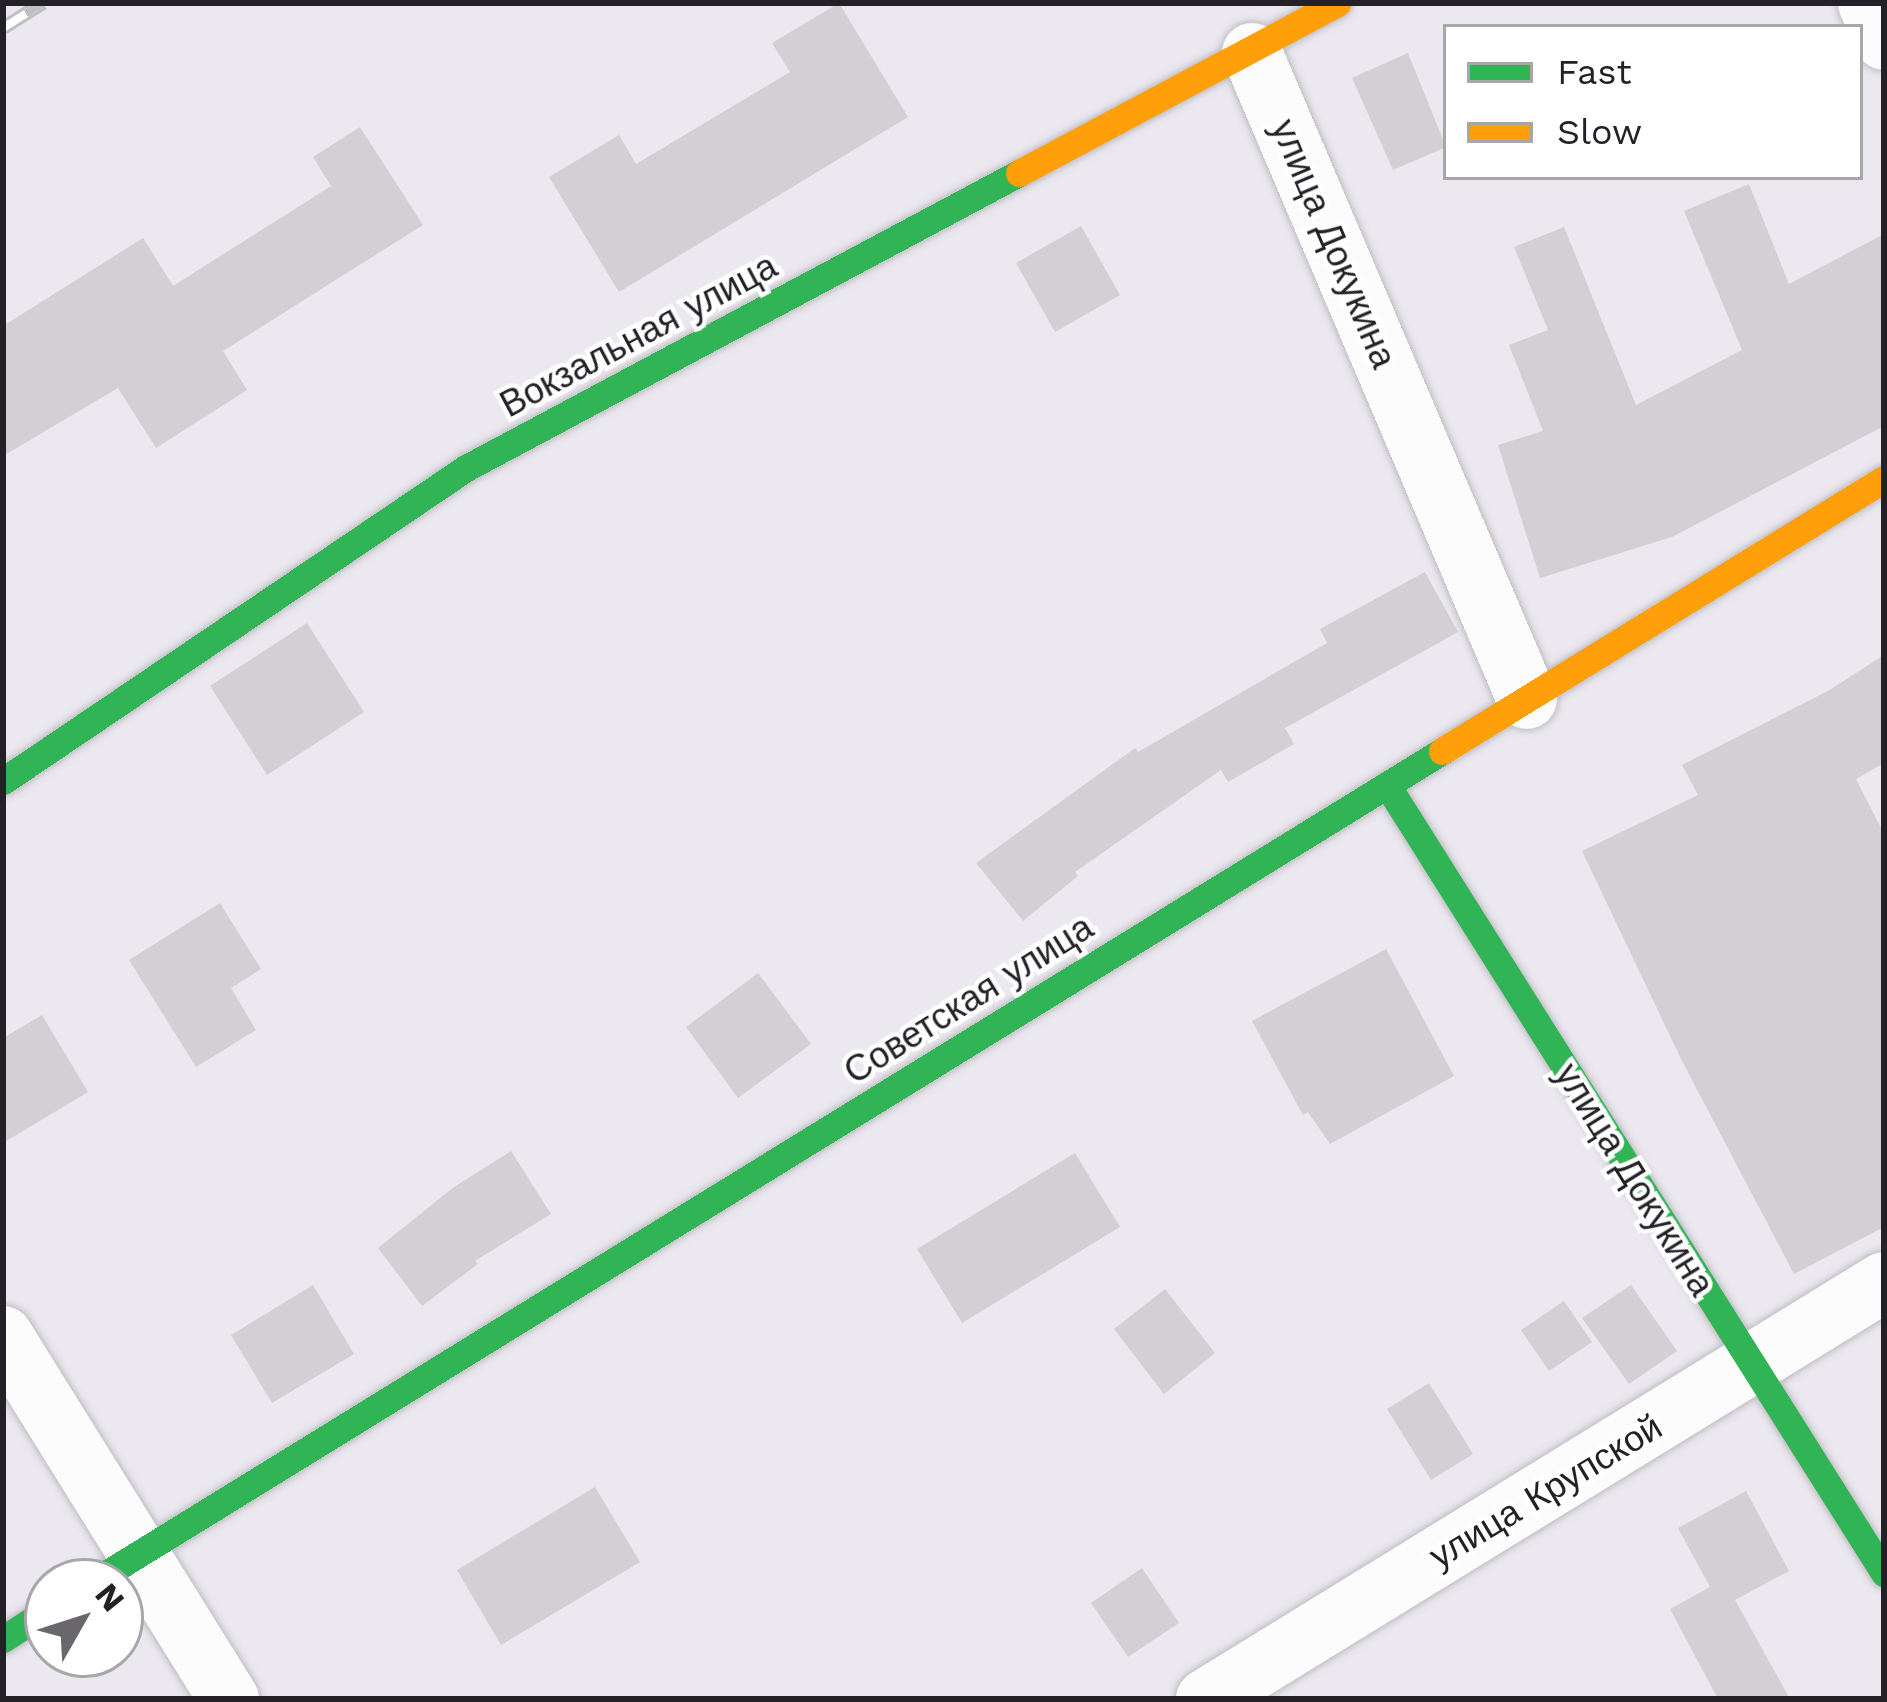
<!DOCTYPE html>
<meta charset="utf-8">
<style>
body{margin:0}
#map{position:relative;width:1887px;height:1702px;overflow:hidden;background:#ebe8ef;font-family:"Work Sans",sans-serif}
div>[style]{position:absolute}
.building>*{inset:0;background:#d4cfd2}
.roads{filter:drop-shadow(0 0 3px #bfbdc2) drop-shadow(0 0 3px #bfbdc2)}
.street>*{height:60px;margin:-30px;padding:0 30px;transform-origin:30px;border-radius:30px;background:#fcfcfd}
.fast>*{height:27px;margin:-13.5px;padding:0 13.5px;transform-origin:13.5px;border-radius:13.5px;background:#30b455}
.slow>*{height:27px;margin:-13.5px;padding:0 13.5px;transform-origin:13.5px;border-radius:13.5px;background:#ff9f0a}
.rail>*{height:14px;margin-top:-7px;transform-origin:0;background:repeating-linear-gradient(90deg,#fff 0 27px,#c0bfc1 0 54px);box-sizing:border-box;border-block:3px solid #c0bfc1}
span{translate:-50% -50%;white-space:nowrap;text-align:center;line-height:1.15;-webkit-text-stroke:9px #fff;paint-order:stroke}
.street-label{font-size:36px;color:#232125}
.frame{position:absolute;inset:0;border:6px solid #232125;pointer-events:none}
.legend{position:absolute;left:1443px;top:24px;width:420px;height:156px;box-sizing:border-box;background:#fff;border:3px solid #a7a6a8;margin:0;padding:15px 21px;list-style:none;font-size:36px;color:#232125}
.legend li{display:flex;align-items:center;gap:24px;height:60px}
.legend b{width:60px;border:3px solid #a7a6a8}
.north{position:absolute;left:24px;top:1558px;width:120px;height:120px;box-sizing:border-box;background:#fff;border:3px solid #a7a6a8;border-radius:50%;rotate:51deg;font-size:33px;font-weight:700;line-height:48px;text-align:center;color:#232125}
.north::after{content:'';display:block;margin:auto;width:42px;height:54px;background:#69676c;clip-path:polygon(50% 0,100% 100%,50% 72%,0 100%)}
</style>
<div id="map">
<div class="building">
<div style="clip-path:polygon(839px 3px,908px 117px,619px 292px,549px 177px,619px 135px,636px 164px,790px 72px,772px 43px)"></div>
<div style="clip-path:polygon(1408px 53px,1446px 147px,1393px 170px,1352px 78px)"></div>
<div style="clip-path:polygon(360px 127px,423px 225px,223px 351px,247px 390px,156px 448px,118px 388px,3px 456px,3px 326px,143px 238px,173px 286px,331px 186px,313px 157px)"></div>
<div style="clip-path:polygon(1749px 184px,1789px 284px,1884px 234px,1884px 426px,1672px 537px,1540px 578px,1498px 445px,1543px 431px,1509px 345px,1548px 330px,1514px 247px,1564px 227px,1636px 405px,1742px 350px,1684px 211px)"></div>
<div style="clip-path:polygon(1081px 226px,1120px 295px,1055px 332px,1016px 263px)"></div>
<div style="clip-path:polygon(1425px 572px,1458px 632px,1285px 728px,1294px 744px,1228px 782px,1221px 770px,1075px 872px,1078px 876px,1023px 921px,976px 863px,1135px 748px,1138px 752px,1327px 643px,1320px 629px)"></div>
<div style="clip-path:polygon(307px 623px,364px 712px,267px 775px,210px 686px)"></div>
<div style="clip-path:polygon(1884px 655px,1884px 763px,1856px 779px,1884px 834px,1884px 1227px,1794px 1274px,1682px 1061px,1582px 851px,1698px 795px,1682px 765px,1828px 691px)"></div>
<div style="clip-path:polygon(220px 903px,261px 969px,231px 988px,256px 1030px,196px 1067px,129px 960px)"></div>
<div style="clip-path:polygon(1386px 949px,1454px 1076px,1330px 1144px,1308px 1112px,1303px 1115px,1252px 1021px)"></div>
<div style="clip-path:polygon(758px 973px,811px 1044px,738px 1098px,686px 1027px)"></div>
<div style="clip-path:polygon(42px 1015px,88px 1092px,3px 1143px,3px 1038px)"></div>
<div style="clip-path:polygon(511px 1151px,551px 1214px,475px 1261px,478px 1264px,422px 1306px,378px 1248px,454px 1187px)"></div>
<div style="clip-path:polygon(1075px 1153px,1120px 1227px,962px 1323px,917px 1249px)"></div>
<div style="clip-path:polygon(313px 1285px,354px 1354px,272px 1403px,231px 1335px)"></div>
<div style="clip-path:polygon(1631px 1285px,1677px 1351px,1629px 1384px,1582px 1318px)"></div>
<div style="clip-path:polygon(1165px 1289px,1215px 1353px,1164px 1394px,1114px 1329px)"></div>
<div style="clip-path:polygon(1564px 1301px,1592px 1342px,1549px 1371px,1521px 1330px)"></div>
<div style="clip-path:polygon(1429px 1383px,1473px 1454px,1431px 1480px,1387px 1409px)"></div>
<div style="clip-path:polygon(595px 1487px,640px 1562px,501px 1645px,457px 1570px)"></div>
<div style="clip-path:polygon(1746px 1491px,1789px 1571px,1735px 1600px,1790px 1699px,1718px 1699px,1670px 1609px,1710px 1587px,1678px 1528px)"></div>
<div style="clip-path:polygon(1142px 1568px,1179px 1623px,1128px 1657px,1091px 1603px)"></div>
</div>
<div class="roads">
<div class="street">
<div style="left:1868px;top:3px;width:40px;rotate:66.6deg"></div>
<div style="left:1252px;top:53px;width:702px;rotate:66.94deg"></div>
<div style="left:3px;top:1336px;width:428px;rotate:58.1deg"></div>
<div style="left:1206px;top:1699px;width:796px;rotate:-31.59deg"></div>
</div>
<div class="fast">
<div style="left:3px;top:781px;width:559px;rotate:-34.06deg"></div>
<div style="left:466px;top:468px;width:627px;rotate:-28.08deg"></div>
<div style="left:1387px;top:785px;width:932px;rotate:57.76deg"></div>
<div style="left:93px;top:1582px;width:1584px;rotate:-31.63deg"></div>
<div style="left:3px;top:1639px;width:54px;rotate:-32.8deg"></div>
</div>
<div class="slow">
<div style="left:1019px;top:173px;width:361px;rotate:-28.1deg"></div>
<div style="left:1442px;top:751px;width:519px;rotate:-31.61deg"></div>
</div>
</div>
<div class="rail">
<div style="left:3px;top:28px;width:47px;rotate:-32deg"></div>
</div>
<div class="street-label">
<span style="left:1333px;top:244px;rotate:67deg">улица Докукина</span>
<span style="left:639px;top:336px;rotate:-28deg">Вокзальная улица</span>
<span style="left:969px;top:1000px;rotate:-32deg">Советская улица</span>
<span style="left:1634px;top:1180px;rotate:58deg">улица Докукина</span>
<span style="left:1546px;top:1492px;rotate:-31deg">улица Крупской</span>
</div>
<div class="frame"></div>
<ul class="legend">
<li><b style="height:15px;background:#30b455"></b>Fast</li>
<li><b style="height:15px;background:#ff9f0a"></b>Slow</li>
</ul>
<div class="north">N</div>
</div>
